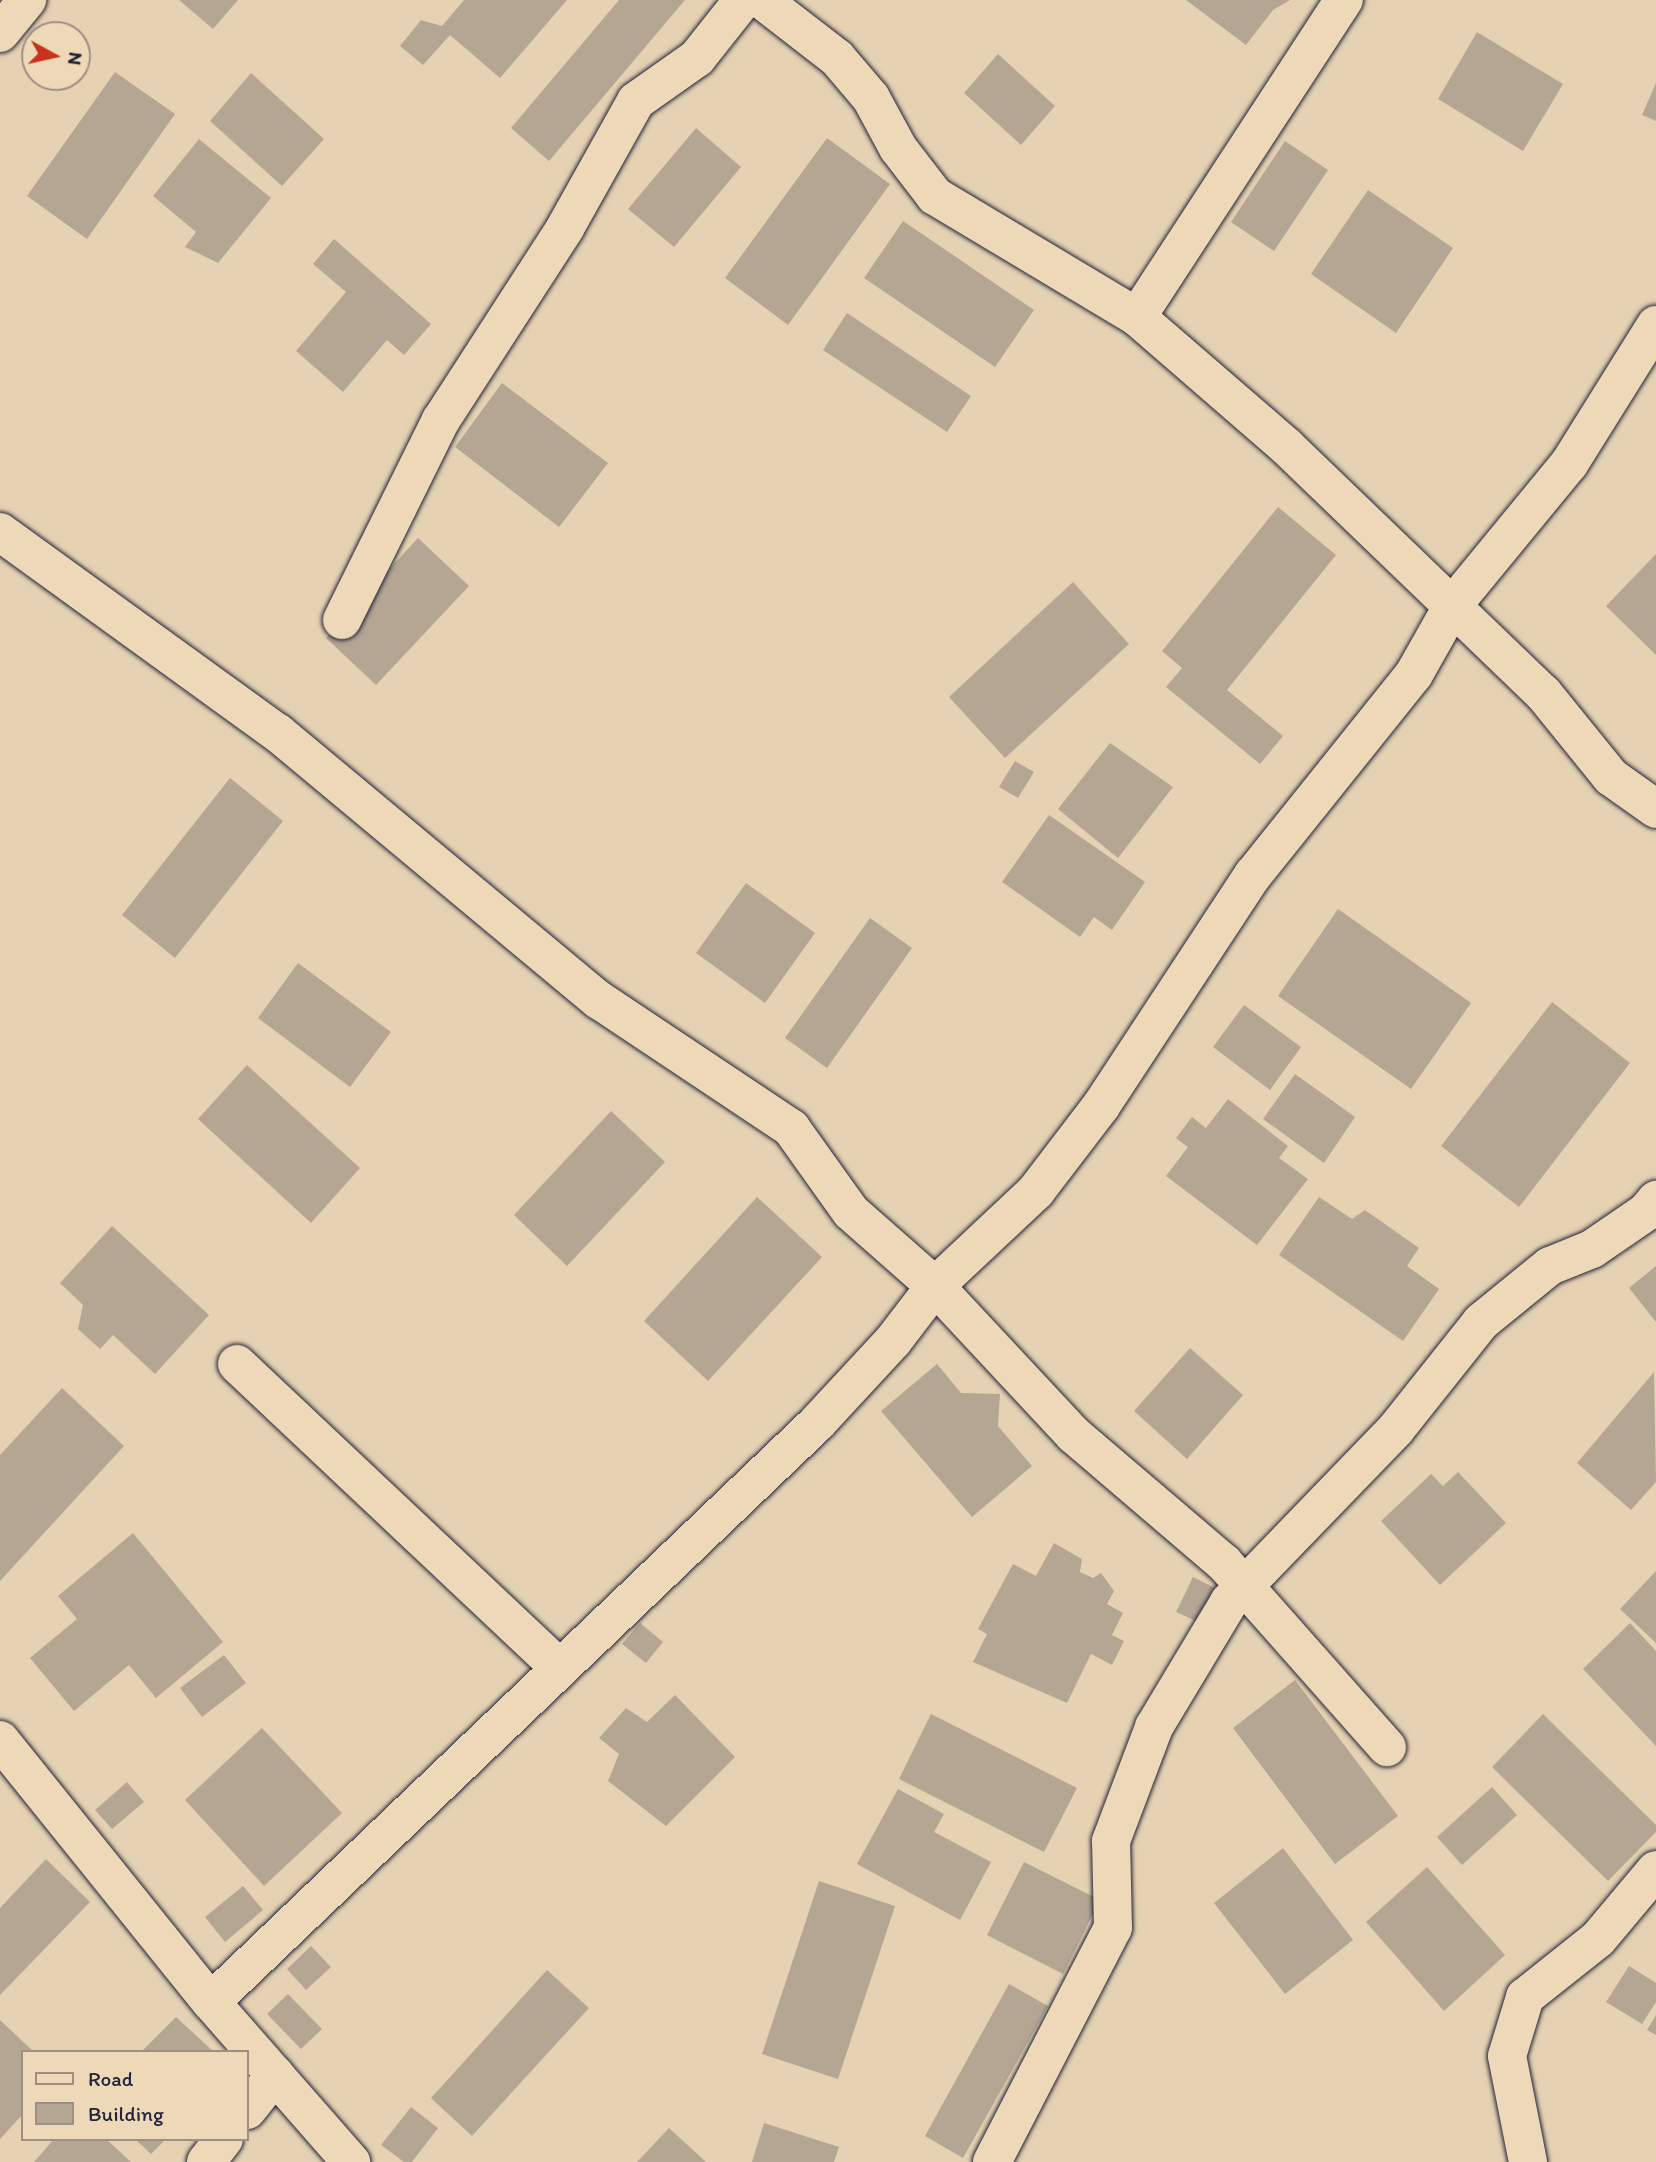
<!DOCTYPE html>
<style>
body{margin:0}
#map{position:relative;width:1656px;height:2162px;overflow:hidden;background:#e5d2b2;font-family:Itim,sans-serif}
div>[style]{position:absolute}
.building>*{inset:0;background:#b5a694}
.roads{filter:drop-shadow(0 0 2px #22223b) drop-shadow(0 0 2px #22223b)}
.minor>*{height:38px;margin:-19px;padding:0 19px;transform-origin:19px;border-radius:19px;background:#edd9b7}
.major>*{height:38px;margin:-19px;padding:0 19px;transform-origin:19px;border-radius:19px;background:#edd9b7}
span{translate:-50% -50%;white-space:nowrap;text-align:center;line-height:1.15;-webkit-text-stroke:6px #edd9b7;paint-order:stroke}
.legend{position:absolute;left:21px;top:2050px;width:228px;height:91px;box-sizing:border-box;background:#edd9b7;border:2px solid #9c9085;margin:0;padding:9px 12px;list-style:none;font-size:21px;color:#22223b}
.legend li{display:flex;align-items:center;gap:14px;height:35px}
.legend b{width:35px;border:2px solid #9c9085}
.north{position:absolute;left:21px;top:21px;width:70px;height:70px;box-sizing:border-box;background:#edd9b7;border:2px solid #9c9085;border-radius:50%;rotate:98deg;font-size:19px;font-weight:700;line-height:28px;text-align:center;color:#22223b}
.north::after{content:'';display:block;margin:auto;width:24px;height:32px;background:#c8321e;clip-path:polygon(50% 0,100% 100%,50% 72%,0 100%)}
</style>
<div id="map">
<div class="building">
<div style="clip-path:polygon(179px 0,238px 0,213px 29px)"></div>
<div style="clip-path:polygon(464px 0,567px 0,500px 78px,450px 35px,423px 65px,400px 46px,421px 20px,442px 26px)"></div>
<div style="clip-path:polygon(619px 0,685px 0,549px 161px,511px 128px)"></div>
<div style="clip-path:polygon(1186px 0,1290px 0,1273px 10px,1246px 45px)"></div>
<div style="clip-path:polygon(1477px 32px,1563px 84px,1523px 151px,1438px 99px)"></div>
<div style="clip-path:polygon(998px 54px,1055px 106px,1021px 145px,964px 93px)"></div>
<div style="clip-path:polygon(115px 72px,175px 114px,87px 239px,27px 196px)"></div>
<div style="clip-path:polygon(251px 73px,324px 139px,282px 186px,210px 121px)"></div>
<div style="clip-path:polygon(1656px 83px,1656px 121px,1642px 115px)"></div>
<div style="clip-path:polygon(696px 128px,741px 167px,674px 247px,628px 209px)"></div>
<div style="clip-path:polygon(827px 138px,890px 184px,788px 325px,725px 278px)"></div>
<div style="clip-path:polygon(199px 139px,271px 198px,218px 263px,185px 247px,196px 232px,153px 196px)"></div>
<div style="clip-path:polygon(1285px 141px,1328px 170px,1274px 251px,1231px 222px)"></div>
<div style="clip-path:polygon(1368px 190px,1453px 248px,1396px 333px,1311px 274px)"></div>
<div style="clip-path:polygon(903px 221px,1034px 310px,995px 367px,864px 278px)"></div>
<div style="clip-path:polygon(334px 239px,431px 324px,404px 355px,387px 340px,343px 392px,296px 351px,346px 292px,313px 264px)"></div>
<div style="clip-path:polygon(847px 313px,971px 396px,947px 432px,823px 350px)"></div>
<div style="clip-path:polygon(502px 383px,608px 463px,559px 527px,455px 447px)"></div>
<div style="clip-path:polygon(1278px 507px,1336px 555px,1227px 690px,1283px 736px,1260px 764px,1166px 687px,1182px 668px,1162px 651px)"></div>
<div style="clip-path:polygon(418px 538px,469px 586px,376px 685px,326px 638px)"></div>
<div style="clip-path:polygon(1656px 554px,1656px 655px,1606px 606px)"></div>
<div style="clip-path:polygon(1073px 582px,1129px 644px,1005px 758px,949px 697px)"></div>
<div style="clip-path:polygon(1110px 743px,1173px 787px,1118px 858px,1058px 809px)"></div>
<div style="clip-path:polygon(1015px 761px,1034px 772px,1018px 798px,999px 787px)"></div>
<div style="clip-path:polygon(230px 778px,283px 821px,175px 958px,122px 915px)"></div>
<div style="clip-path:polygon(1049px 815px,1145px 882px,1112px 930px,1094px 917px,1080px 937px,1002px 882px)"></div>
<div style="clip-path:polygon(746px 883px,815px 933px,765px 1003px,696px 953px)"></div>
<div style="clip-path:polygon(1338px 909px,1471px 1003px,1411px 1089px,1278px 996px)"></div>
<div style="clip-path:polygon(870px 918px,912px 948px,827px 1068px,785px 1038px)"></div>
<div style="clip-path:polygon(298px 963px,391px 1032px,350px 1087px,258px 1018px)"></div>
<div style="clip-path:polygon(1552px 1002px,1630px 1063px,1519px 1207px,1441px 1146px)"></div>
<div style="clip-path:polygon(1244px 1005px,1301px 1047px,1270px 1090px,1213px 1047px)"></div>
<div style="clip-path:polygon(247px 1065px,360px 1168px,311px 1223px,198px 1119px)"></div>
<div style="clip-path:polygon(1295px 1074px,1355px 1117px,1324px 1163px,1263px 1119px)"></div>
<div style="clip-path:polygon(1228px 1099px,1288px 1146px,1279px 1158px,1308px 1179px,1257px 1245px,1166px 1176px,1188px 1147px,1176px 1138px,1192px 1117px,1206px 1128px)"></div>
<div style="clip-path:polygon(611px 1111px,665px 1162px,567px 1266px,514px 1215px)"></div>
<div style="clip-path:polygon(757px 1197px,822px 1257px,708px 1381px,644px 1321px)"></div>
<div style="clip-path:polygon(1319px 1197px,1352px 1219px,1365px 1210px,1419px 1248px,1407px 1266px,1439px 1289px,1403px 1341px,1279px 1255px)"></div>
<div style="clip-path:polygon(112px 1226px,209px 1315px,155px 1374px,113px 1335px,100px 1349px,78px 1329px,83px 1305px,60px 1283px)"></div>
<div style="clip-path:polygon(1656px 1266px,1656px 1322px,1629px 1288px)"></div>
<div style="clip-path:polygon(1190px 1348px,1243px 1395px,1187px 1459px,1134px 1411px)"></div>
<div style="clip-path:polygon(937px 1364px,961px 1393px,1000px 1394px,998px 1426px,1032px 1466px,972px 1517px,881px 1411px)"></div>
<div style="clip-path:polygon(1654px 1372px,1656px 1482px,1631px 1510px,1577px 1463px)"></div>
<div style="clip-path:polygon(62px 1388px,124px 1446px,0 1581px,0 1455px)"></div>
<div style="clip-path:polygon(1458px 1472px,1506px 1523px,1440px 1585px,1381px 1521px,1431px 1474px,1443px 1486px)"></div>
<div style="clip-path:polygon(133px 1533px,223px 1642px,156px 1698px,129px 1665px,74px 1711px,30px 1658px,77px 1619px,58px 1596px)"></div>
<div style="clip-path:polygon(1054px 1543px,1082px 1559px,1080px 1572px,1093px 1578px,1101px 1573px,1114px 1591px,1107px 1604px,1123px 1613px,1112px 1635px,1124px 1641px,1112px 1665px,1091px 1654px,1067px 1703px,973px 1662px,987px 1634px,978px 1629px,1013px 1564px,1036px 1576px)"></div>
<div style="clip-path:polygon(1656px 1571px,1656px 1643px,1620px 1609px)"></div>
<div style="clip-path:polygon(1193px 1577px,1221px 1591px,1205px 1625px,1176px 1612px)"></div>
<div style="clip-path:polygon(640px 1623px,663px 1642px,646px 1663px,622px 1644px)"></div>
<div style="clip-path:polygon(1630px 1623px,1656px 1651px,1656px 1746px,1583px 1669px)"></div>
<div style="clip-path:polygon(224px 1655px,246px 1683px,202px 1717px,180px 1688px)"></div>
<div style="clip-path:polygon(1295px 1680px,1398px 1816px,1335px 1864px,1233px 1728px)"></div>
<div style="clip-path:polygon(675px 1695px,735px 1757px,666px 1826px,608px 1781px,619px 1754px,599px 1738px,626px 1708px,647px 1722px)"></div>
<div style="clip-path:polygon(931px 1714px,1077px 1788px,1044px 1852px,899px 1779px)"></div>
<div style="clip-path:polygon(1543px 1714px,1656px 1825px,1656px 1832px,1608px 1881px,1492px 1767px)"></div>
<div style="clip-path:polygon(262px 1728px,342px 1813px,264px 1886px,185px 1800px)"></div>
<div style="clip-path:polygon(127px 1782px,144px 1802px,112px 1829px,95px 1810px)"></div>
<div style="clip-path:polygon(1492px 1787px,1517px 1815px,1462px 1865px,1437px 1837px)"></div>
<div style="clip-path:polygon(898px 1789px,944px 1814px,934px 1832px,991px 1862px,960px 1920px,857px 1864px)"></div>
<div style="clip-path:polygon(1283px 1848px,1353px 1940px,1285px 1994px,1214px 1903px)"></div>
<div style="clip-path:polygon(46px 1859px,90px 1902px,0 1995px,0 1908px)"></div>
<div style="clip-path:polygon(1024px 1862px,1100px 1900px,1063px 1974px,987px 1935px)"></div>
<div style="clip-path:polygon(1427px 1867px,1505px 1955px,1444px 2011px,1366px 1922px)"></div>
<div style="clip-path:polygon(819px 1881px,895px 1906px,838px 2079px,762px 2054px)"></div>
<div style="clip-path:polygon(243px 1886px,263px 1910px,225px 1942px,205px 1917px)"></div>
<div style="clip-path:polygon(311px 1946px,331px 1967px,306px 1990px,287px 1969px)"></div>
<div style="clip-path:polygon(1629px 1966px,1656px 1983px,1656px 2002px,1642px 2024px,1606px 2002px)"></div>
<div style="clip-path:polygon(547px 1970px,589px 2008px,472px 2136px,431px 2098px)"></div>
<div style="clip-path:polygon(1009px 1984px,1048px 2006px,963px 2158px,925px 2136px)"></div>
<div style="clip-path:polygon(288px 1994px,322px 2029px,301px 2049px,267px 2014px)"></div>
<div style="clip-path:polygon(1656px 2015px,1656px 2035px,1647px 2030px)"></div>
<div style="clip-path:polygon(176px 2017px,214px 2052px,141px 2052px)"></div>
<div style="clip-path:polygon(0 2020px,34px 2052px,23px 2052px,23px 2114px,0 2139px)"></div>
<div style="clip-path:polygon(411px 2107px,438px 2128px,412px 2162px,404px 2162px,381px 2145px)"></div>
<div style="clip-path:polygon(764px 2123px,839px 2147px,834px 2162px,752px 2162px)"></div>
<div style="clip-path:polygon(669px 2128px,706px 2162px,637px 2162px)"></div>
<div style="clip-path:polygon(54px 2139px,106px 2139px,131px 2162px,34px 2162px)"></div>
<div style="clip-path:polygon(135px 2139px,166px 2139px,151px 2154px)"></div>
</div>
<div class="roads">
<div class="minor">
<div style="left:762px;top:0;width:95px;rotate:37.7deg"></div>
<div style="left:837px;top:58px;width:52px;rotate:49.6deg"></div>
<div style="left:871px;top:98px;width:57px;rotate:61.6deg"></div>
<div style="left:898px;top:148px;width:61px;rotate:52.4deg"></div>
<div style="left:935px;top:196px;width:235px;rotate:30.9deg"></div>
<div style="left:1137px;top:317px;width:198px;rotate:40.9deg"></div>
<div style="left:1287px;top:447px;width:355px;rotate:43.9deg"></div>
<div style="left:1543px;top:693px;width:108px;rotate:51deg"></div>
<div style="left:1611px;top:777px;width:55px;rotate:35.4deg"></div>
<div style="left:1137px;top:317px;width:379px;rotate:-56.9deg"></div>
<div style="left:0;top:532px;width:343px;rotate:35.9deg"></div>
<div style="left:278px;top:733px;width:418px;rotate:39.8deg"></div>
<div style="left:599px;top:1000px;width:231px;rotate:33.7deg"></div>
<div style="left:791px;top:1128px;width:103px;rotate:54.5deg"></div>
<div style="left:851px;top:1212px;width:112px;rotate:41.4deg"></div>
<div style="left:935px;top:1286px;width:204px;rotate:47deg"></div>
<div style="left:1074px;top:1435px;width:197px;rotate:40.5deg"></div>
<div style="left:1224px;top:1563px;width:246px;rotate:48.5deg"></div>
<div style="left:342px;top:620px;width:223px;rotate:-63.7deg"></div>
<div style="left:441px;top:420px;width:229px;rotate:-57.1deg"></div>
<div style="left:565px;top:228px;width:145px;rotate:-60.8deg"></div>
<div style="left:636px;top:101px;width:75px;rotate:-35.2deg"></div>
<div style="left:697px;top:58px;width:74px;rotate:-51.6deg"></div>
<div style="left:237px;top:1364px;width:444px;rotate:43.3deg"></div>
<div style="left:0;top:1740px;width:336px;rotate:51.2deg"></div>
<div style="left:211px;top:2002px;width:213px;rotate:48.8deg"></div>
<div style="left:211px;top:2002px;width:838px;rotate:-43.69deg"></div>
<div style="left:817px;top:1423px;width:112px;rotate:-47.2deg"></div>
<div style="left:893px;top:1341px;width:69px;rotate:-52.6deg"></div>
<div style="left:935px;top:1286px;width:139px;rotate:-43.2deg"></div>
<div style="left:1036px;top:1191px;width:107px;rotate:-52.6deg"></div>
<div style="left:1101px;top:1106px;width:277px;rotate:-56.7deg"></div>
<div style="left:1253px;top:875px;width:258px;rotate:-51.3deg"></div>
<div style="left:1414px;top:674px;width:79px;rotate:-60.5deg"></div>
<div style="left:1453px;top:605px;width:183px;rotate:-50.6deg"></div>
<div style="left:1569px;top:464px;width:164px;rotate:-58deg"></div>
<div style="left:247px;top:2110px;width:45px;rotate:-51.3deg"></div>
<div style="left:206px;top:2162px;width:29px;rotate:-52deg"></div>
<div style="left:992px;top:2162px;width:263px;rotate:-62.7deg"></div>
<div style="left:1113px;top:1928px;width:87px;rotate:-91.3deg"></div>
<div style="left:1111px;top:1841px;width:122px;rotate:-69.3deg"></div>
<div style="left:1154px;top:1727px;width:146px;rotate:-59deg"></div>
<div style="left:1229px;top:1602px;width:240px;rotate:-46deg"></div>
<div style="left:1396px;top:1429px;width:137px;rotate:-51.5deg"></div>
<div style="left:1481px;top:1322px;width:89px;rotate:-39.1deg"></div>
<div style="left:1550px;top:1266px;width:45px;rotate:-22deg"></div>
<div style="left:1592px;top:1249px;width:65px;rotate:-34.4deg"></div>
<div style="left:1646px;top:1212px;width:16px;rotate:-50deg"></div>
<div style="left:1528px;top:2162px;width:108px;rotate:-101.2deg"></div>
<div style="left:1507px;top:2056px;width:62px;rotate:-73deg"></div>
<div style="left:1525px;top:1997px;width:93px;rotate:-38.5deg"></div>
<div style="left:1598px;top:1939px;width:90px;rotate:-50deg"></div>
</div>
<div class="major">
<div style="left:0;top:33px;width:43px;rotate:-50.7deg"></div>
</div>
</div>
<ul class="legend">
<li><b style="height:9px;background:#edd9b7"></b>Road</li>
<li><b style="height:19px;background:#b5a694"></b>Building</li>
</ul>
<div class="north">N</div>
</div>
